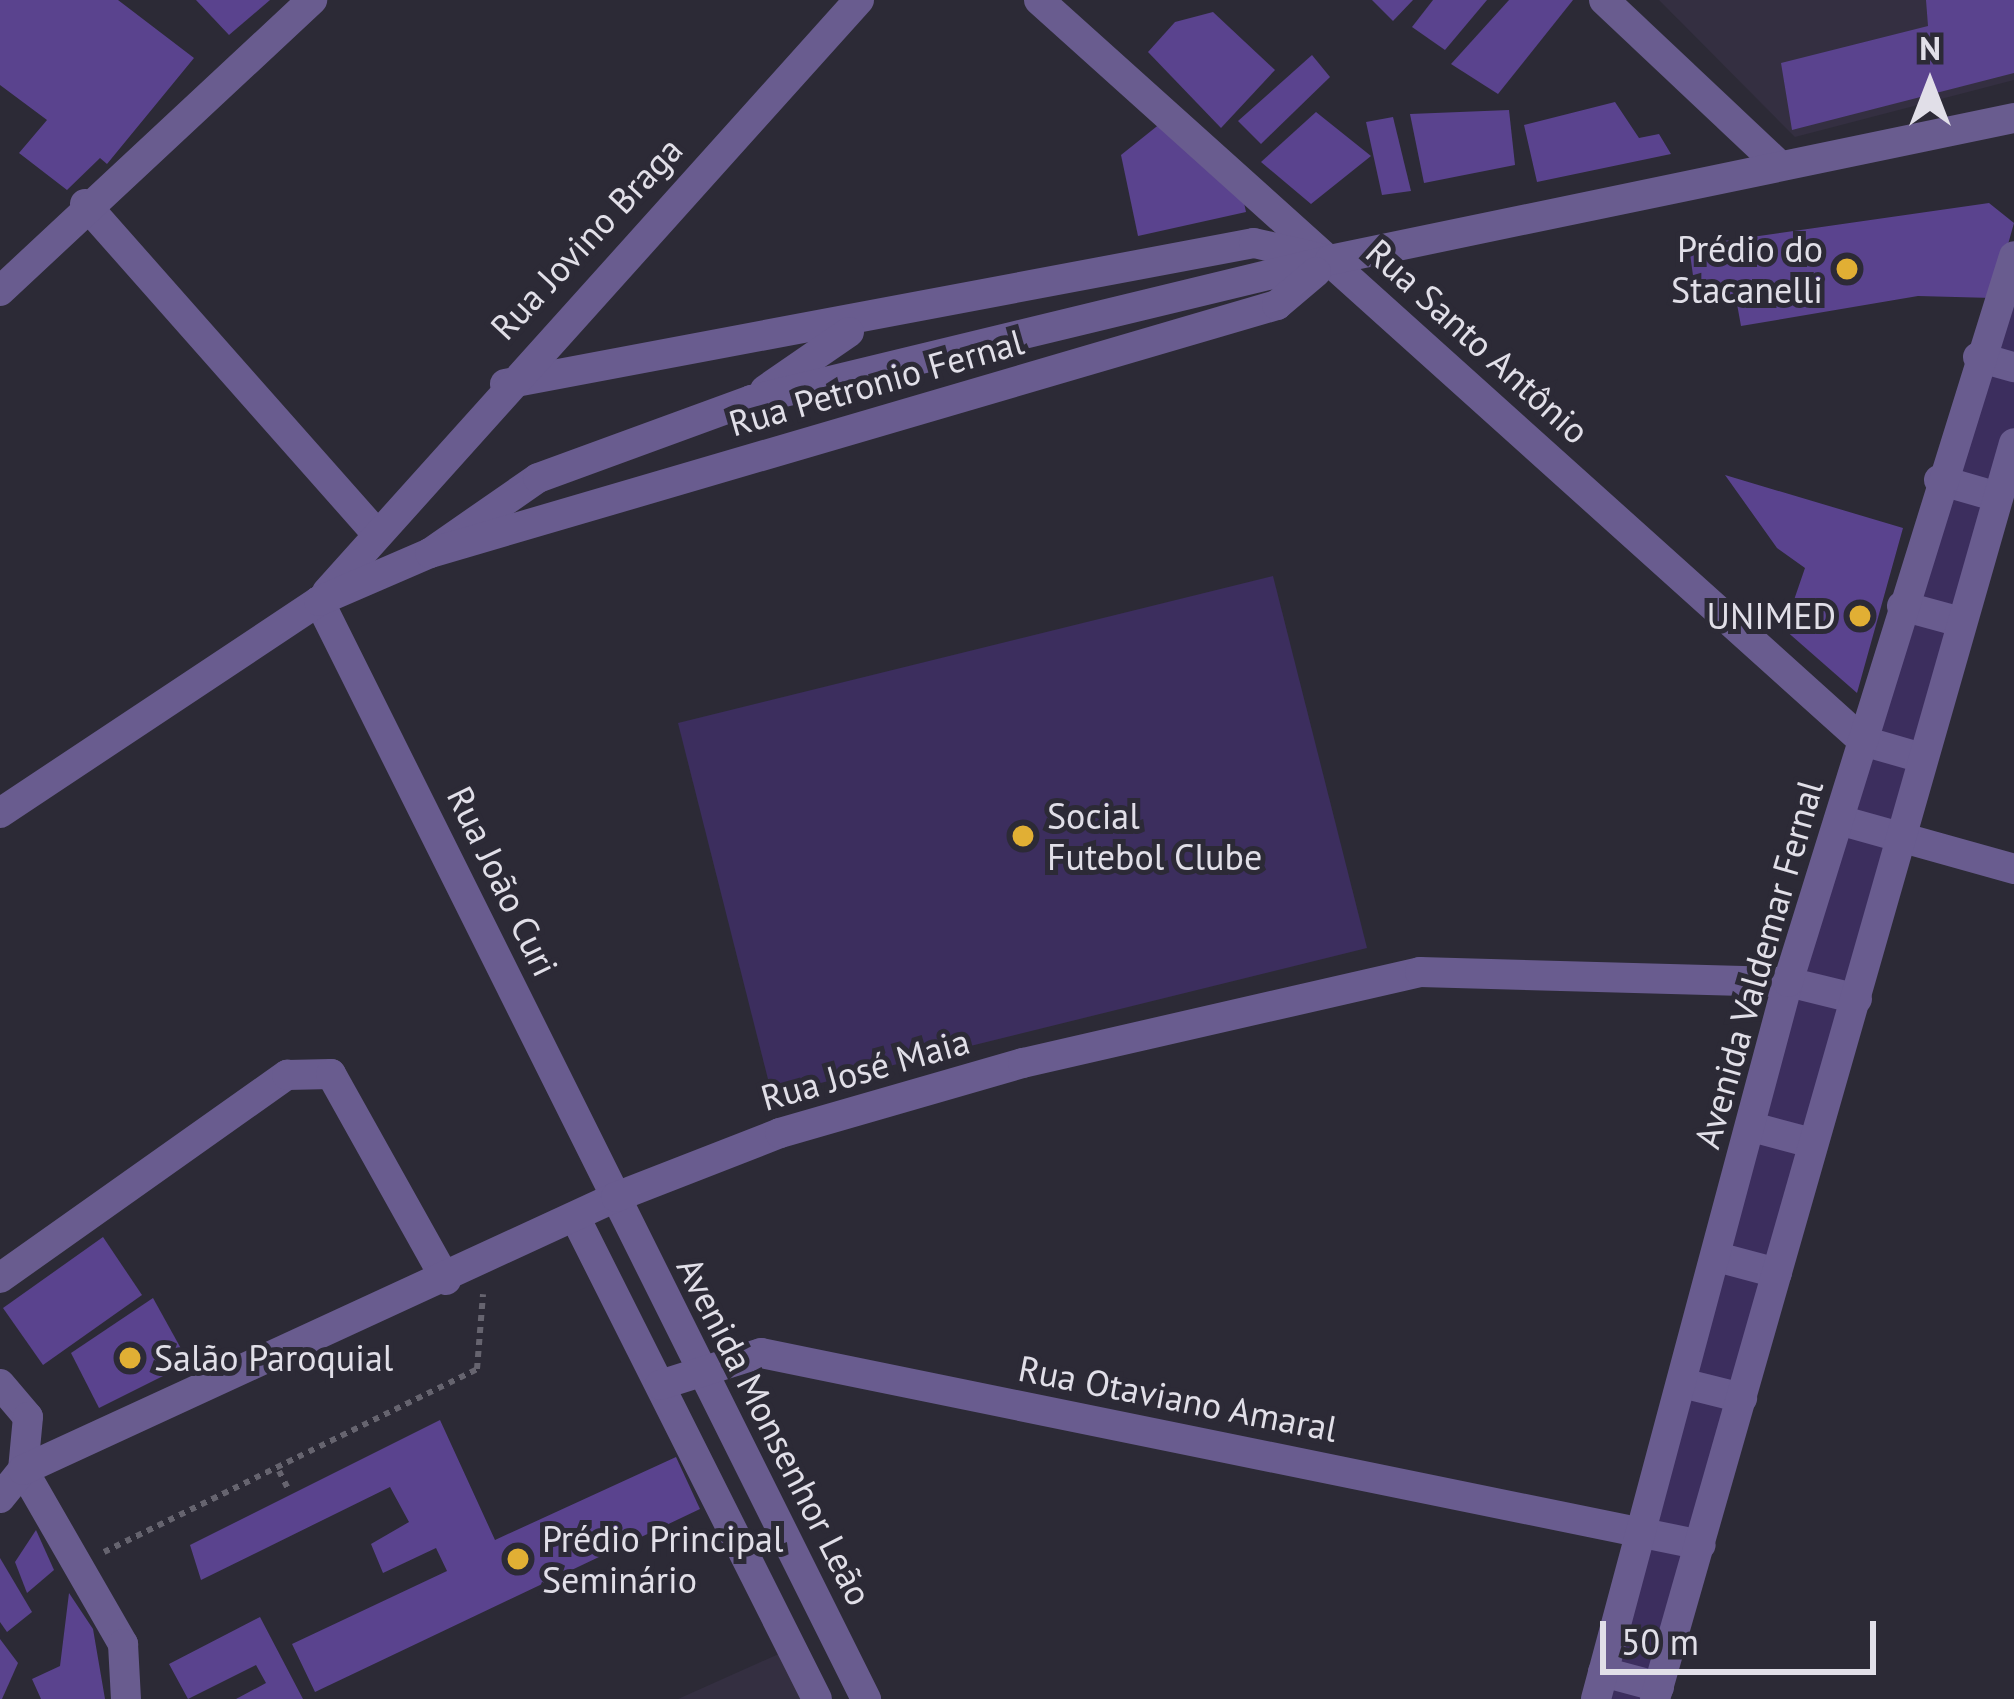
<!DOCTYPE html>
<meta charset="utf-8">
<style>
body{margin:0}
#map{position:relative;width:2014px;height:1699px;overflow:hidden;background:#2c2a36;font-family:"PT Sans",sans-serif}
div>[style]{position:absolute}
.built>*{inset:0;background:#342f41}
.green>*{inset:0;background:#3c2e5e}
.building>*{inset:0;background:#5a438e}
.path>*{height:6px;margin-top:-3px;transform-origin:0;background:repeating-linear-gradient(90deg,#66646f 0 6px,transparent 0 12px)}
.minor>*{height:30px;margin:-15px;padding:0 15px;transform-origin:15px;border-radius:15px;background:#695c8f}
.dots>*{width:33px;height:33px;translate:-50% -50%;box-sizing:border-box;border:6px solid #2c2a36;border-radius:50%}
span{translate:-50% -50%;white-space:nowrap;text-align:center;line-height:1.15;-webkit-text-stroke:10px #2c2a36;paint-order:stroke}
.street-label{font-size:36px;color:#e1dfe8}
.poi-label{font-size:36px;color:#e1dfe8}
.right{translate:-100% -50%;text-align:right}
.left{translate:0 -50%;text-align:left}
.north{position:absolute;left:1870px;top:24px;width:120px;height:120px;-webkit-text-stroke:9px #2c2a36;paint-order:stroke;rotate:0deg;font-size:33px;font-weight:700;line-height:48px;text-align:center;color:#e1dfe8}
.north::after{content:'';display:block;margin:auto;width:42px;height:54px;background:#e1dfe8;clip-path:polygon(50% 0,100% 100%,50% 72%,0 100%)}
.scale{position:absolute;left:1600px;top:1621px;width:276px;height:54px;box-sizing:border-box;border:6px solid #e1dfe8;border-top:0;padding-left:15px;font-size:36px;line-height:42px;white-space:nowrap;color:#e1dfe8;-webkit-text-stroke:9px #2c2a36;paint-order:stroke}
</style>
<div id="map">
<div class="built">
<div style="clip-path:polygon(1659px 0,2014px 0,2014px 80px,1795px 137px)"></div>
<div style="clip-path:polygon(792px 1648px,817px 1699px,678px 1699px)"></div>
</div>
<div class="green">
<div style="clip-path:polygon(2014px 279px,2014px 441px,1959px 621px,1903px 605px)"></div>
<div style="clip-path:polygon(1273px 576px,1367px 948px,772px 1095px,678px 723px)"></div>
<div style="clip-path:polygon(1903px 607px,1959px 623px,1898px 835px,1840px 819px)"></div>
<div style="clip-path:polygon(1839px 821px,1898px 837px,1856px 998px,1789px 982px)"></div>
<div style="clip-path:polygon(1790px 986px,1852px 1002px,1742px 1397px,1683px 1382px)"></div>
<div style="clip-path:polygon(1683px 1385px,1742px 1399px,1655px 1699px,1596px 1699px)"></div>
</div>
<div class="building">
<div style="clip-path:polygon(0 0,118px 0,194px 58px,107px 164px,100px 158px,67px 190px,19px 153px,47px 120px,0 85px)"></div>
<div style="clip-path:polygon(196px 0,270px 0,229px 35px)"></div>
<div style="clip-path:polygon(1372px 0,1413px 0,1393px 21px)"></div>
<div style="clip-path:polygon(1433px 0,1487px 0,1445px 50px,1412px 27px)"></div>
<div style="clip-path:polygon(1509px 0,1573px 0,1498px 94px,1451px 64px)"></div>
<div style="clip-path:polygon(1926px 0,2014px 0,2014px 73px,1792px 130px,1781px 63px,1928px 26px)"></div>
<div style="clip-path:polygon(1213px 12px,1275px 70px,1221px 128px,1148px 52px,1175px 22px)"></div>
<div style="clip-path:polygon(1312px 55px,1330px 77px,1261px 144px,1238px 121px)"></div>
<div style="clip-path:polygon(1615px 102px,1639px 138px,1659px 134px,1671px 154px,1537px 182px,1524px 125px)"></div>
<div style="clip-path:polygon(1509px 110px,1515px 165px,1424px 183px,1410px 114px)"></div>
<div style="clip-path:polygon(1316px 112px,1371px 156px,1311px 204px,1261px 162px)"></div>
<div style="clip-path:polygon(1393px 117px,1411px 191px,1382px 195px,1366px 122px)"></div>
<div style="clip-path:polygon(1161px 123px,1243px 198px,1246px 212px,1138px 236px,1121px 155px)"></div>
<div style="clip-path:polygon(1989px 203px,2014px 223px,1993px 298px,1918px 296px,1741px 326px,1735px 293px,1697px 305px,1689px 246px)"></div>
<div style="clip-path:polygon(1725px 475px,1903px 528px,1857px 693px,1784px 629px,1805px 568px,1777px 548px)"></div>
<div style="clip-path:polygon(103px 1237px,142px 1295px,43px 1365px,3px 1308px)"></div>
<div style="clip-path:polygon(153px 1298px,189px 1363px,99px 1408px,71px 1353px)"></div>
<div style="clip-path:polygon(440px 1420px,495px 1540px,676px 1457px,700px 1509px,315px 1692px,292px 1644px,447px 1571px,436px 1548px,383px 1573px,371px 1544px,409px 1522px,390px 1487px,201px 1580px,190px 1545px)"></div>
<div style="clip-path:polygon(36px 1530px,54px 1570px,27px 1593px,15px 1562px)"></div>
<div style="clip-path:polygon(0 1558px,32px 1612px,7px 1632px,0 1622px)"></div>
<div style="clip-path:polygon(69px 1593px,93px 1629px,105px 1699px,41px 1699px,32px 1679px,60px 1666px)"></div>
<div style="clip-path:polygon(260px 1617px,303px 1699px,236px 1699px,266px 1683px,256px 1665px,188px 1699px,169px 1664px)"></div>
<div style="clip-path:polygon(0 1639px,18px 1663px,2px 1699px,0 1699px)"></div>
</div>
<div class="path">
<div style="left:279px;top:1471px;width:18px;rotate:63deg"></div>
<div style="left:104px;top:1552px;width:415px;rotate:-26.1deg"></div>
<div style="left:477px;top:1369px;width:75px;rotate:-85.4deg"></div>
</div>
<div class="minor">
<div style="left:1039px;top:0;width:1108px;rotate:41.96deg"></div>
<div style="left:1863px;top:741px;width:61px;rotate:16.1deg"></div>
<div style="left:1604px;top:0;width:238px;rotate:43.3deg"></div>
<div style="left:85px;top:204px;width:441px;rotate:48.5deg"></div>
<div style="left:0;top:291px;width:427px;rotate:-43deg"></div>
<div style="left:1978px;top:357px;width:37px;rotate:16deg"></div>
<div style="left:505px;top:384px;width:762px;rotate:-10.66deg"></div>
<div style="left:1254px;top:243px;width:72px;rotate:12.9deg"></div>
<div style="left:765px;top:390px;width:102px;rotate:-34.6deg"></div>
<div style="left:1939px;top:480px;width:61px;rotate:16.1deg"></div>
<div style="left:430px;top:553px;width:131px;rotate:-34.8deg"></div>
<div style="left:538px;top:478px;width:227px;rotate:-20.1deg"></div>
<div style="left:751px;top:400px;width:596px;rotate:-13.59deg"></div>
<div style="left:1330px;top:260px;width:699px;rotate:-11.73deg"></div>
<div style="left:327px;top:592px;width:796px;rotate:-48.06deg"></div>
<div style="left:319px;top:601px;width:1227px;rotate:63.52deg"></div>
<div style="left:1902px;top:606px;width:61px;rotate:15.2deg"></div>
<div style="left:0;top:813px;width:383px;rotate:-33.6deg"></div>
<div style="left:319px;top:601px;width:121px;rotate:-23.4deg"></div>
<div style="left:430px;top:553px;width:883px;rotate:-16.32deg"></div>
<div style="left:1277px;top:305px;width:51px;rotate:-40.2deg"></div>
<div style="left:1839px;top:820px;width:182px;rotate:15.6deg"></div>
<div style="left:1752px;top:1127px;width:62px;rotate:14.9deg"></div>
<div style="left:575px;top:1217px;width:539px;rotate:63.34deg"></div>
<div style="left:1717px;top:1257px;width:62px;rotate:14.9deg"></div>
<div style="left:0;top:1278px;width:352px;rotate:-35.3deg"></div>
<div style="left:287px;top:1075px;width:44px;rotate:-1.3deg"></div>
<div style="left:331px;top:1074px;width:236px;rotate:60.8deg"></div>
<div style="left:1682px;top:1383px;width:62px;rotate:14deg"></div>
<div style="left:0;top:1384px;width:43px;rotate:49.7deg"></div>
<div style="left:28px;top:1417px;width:53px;rotate:95.4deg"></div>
<div style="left:23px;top:1470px;width:201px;rotate:60.1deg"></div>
<div style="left:123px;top:1644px;width:55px;rotate:86.9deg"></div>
<div style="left:660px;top:1385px;width:106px;rotate:-17.6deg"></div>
<div style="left:761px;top:1353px;width:959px;rotate:11.54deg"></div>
<div style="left:0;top:1498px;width:36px;rotate:-51deg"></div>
<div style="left:23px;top:1470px;width:653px;rotate:-24.72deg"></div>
<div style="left:616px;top:1197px;width:176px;rotate:-21.3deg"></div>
<div style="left:780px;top:1133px;width:253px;rotate:-16.1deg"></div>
<div style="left:1023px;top:1063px;width:407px;rotate:-12.9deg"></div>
<div style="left:1420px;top:972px;width:368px;rotate:1.6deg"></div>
<div style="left:1788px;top:982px;width:71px;rotate:13.8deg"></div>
<div style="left:1603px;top:1672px;width:58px;rotate:15deg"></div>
<div style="left:1596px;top:1699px;width:742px;rotate:-75.01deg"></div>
<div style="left:1788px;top:982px;width:760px;rotate:-72.71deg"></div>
<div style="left:1655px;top:1699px;width:1306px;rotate:-74.05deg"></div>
</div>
<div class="dots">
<div style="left:1847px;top:269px;background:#e1af34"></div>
<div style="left:1860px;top:616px;background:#e1af34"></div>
<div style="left:1023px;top:836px;background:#e1af34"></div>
<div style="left:130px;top:1358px;background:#e1af34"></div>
<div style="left:518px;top:1559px;background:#e1af34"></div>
</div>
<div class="street-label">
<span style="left:586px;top:238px;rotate:-47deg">Rua Jovino Braga</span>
<span style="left:1478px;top:341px;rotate:42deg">Rua Santo Antônio</span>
<span style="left:876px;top:382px;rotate:-16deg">Rua Petronio Fernal</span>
<span style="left:503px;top:881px;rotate:64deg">Rua João Curi</span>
<span style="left:1758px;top:964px;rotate:-74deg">Avenida Valdemar Fernal</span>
<span style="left:865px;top:1069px;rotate:-16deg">Rua José Maia</span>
<span style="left:1178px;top:1398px;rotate:11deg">Rua Otaviano Amaral</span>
<span style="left:775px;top:1431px;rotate:63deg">Avenida Monsenhor Leão</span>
</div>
<div class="poi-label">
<span class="right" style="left:1823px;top:269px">Prédio do<br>Stacanelli</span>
<span class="right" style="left:1836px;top:616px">UNIMED</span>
<span class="left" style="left:1047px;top:836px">Social<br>Futebol Clube</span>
<span class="left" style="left:154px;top:1358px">Salão Paroquial</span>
<span class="left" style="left:542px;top:1559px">Prédio Principal<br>Seminário</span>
</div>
<div class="north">N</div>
<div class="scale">50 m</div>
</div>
